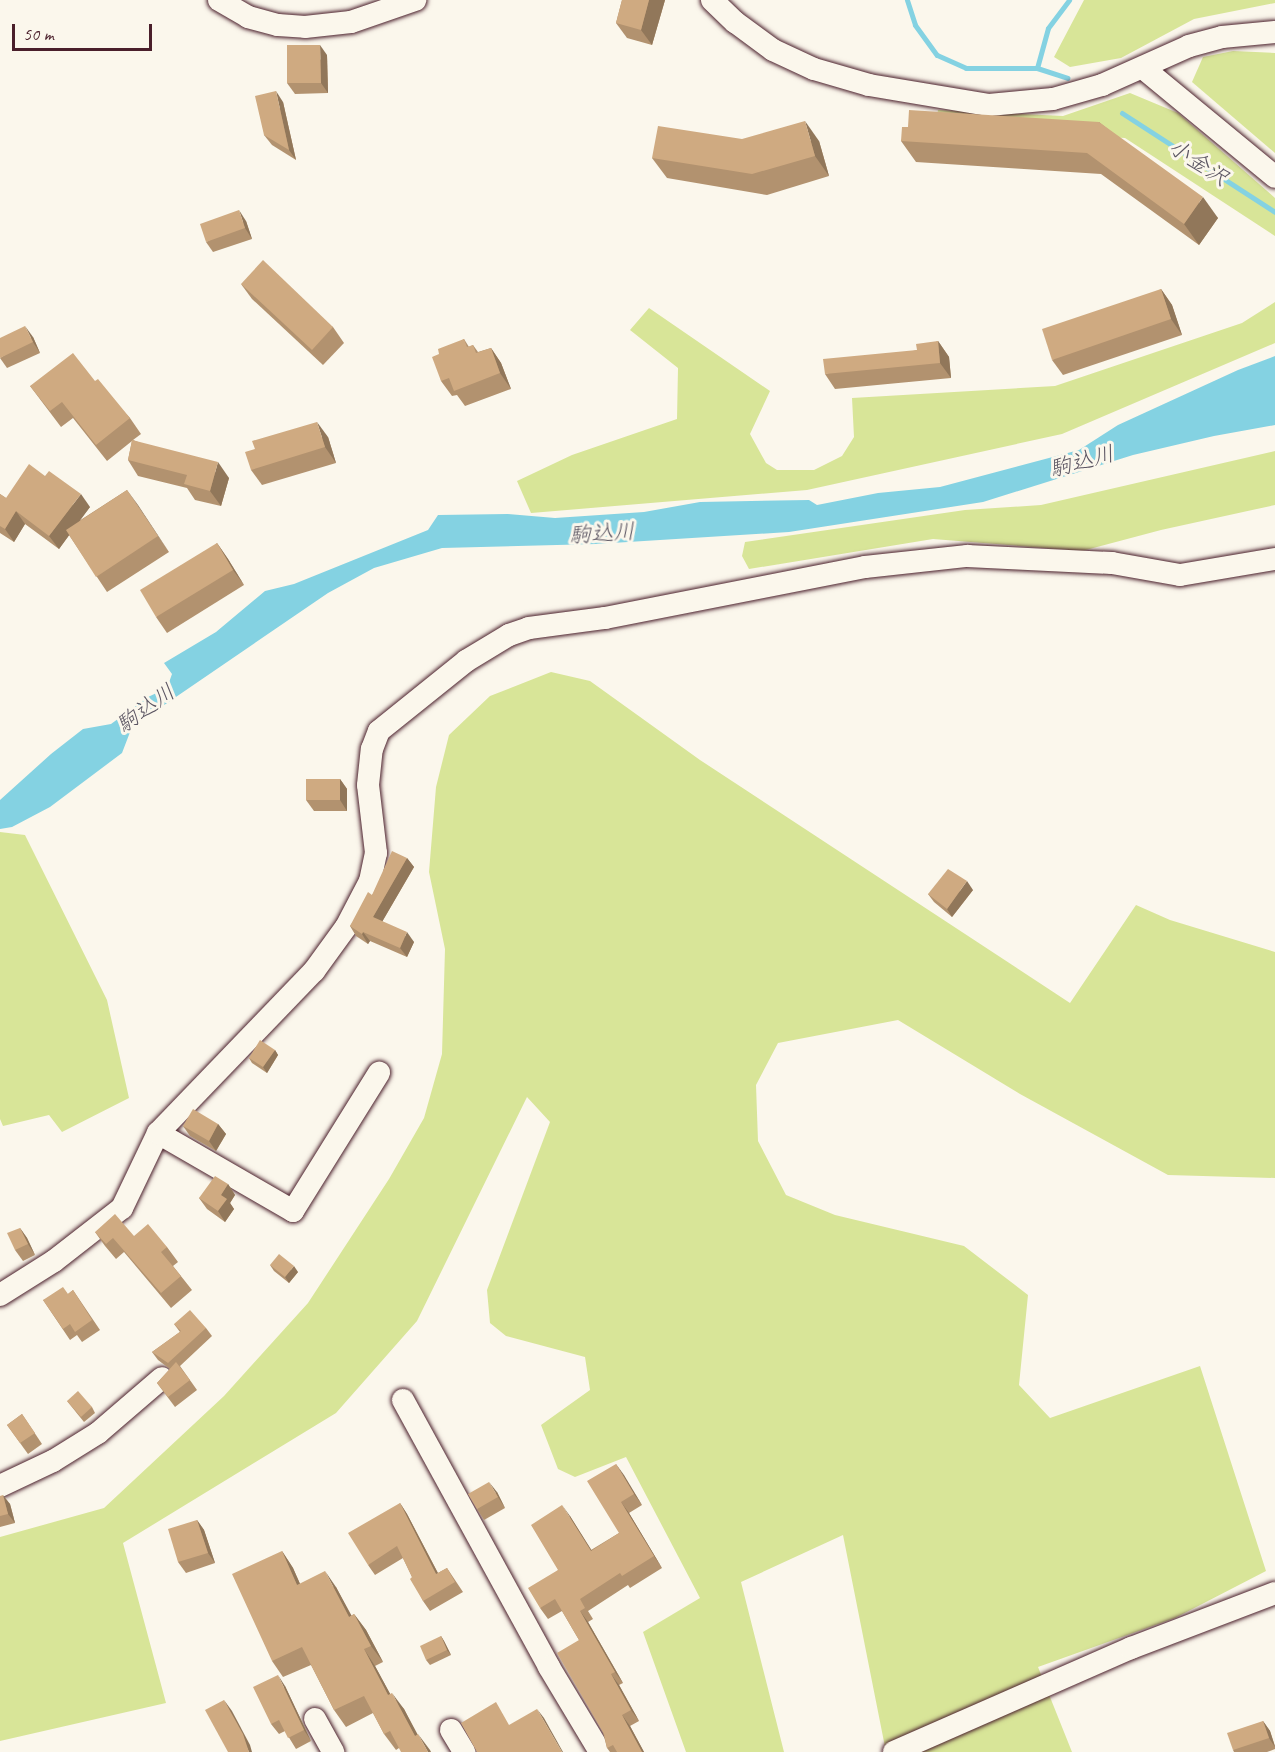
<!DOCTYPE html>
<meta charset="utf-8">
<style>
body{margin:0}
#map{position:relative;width:1275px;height:1752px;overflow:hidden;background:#fbf7ec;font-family:Caveat,"Klee One",sans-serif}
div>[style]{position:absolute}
.green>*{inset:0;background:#d8e598}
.water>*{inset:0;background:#84d2e2}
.stream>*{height:5px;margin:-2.5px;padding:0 2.5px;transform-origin:2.5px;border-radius:2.5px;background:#84d2e2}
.roads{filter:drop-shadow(0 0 2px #4a1f2b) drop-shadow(0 0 2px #4a1f2b)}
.minor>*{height:22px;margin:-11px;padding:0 11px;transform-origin:11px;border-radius:11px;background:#fbf7ec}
.wall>*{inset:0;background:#b2926f}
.shaded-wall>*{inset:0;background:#91775a}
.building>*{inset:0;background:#cfaa81}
span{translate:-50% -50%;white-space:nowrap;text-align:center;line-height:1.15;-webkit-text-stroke:6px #fbf7ec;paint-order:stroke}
.water-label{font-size:22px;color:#5b5562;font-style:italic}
.scale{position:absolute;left:12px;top:24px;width:140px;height:27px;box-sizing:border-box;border:3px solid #4a1f2b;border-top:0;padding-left:8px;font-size:18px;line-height:21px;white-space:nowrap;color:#4a1f2b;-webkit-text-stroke:4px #fbf7ec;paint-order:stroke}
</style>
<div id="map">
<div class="green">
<div style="clip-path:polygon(1084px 0,1275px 0,1275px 3px,1194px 19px,1121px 58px,1070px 67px,1054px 57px)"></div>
<div style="clip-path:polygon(1233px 51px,1275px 53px,1275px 153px,1192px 82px,1203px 57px)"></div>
<div style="clip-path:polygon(1130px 93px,1178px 113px,1275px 198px,1275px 236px,1125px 138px,935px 128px,938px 110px,1063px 116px)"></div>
<div style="clip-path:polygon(1275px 302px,1275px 343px,1062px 434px,807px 490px,531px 513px,517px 481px,572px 455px,677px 419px,678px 368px,630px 330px,649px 308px,770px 391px,750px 434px,766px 463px,777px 470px,814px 470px,842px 456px,854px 437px,852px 398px,1055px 386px,1242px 323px)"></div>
<div style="clip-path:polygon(1275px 451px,1275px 505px,1161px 530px,1082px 551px,933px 539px,749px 569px,742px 556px,745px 542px,965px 510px,1041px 505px)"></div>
<div style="clip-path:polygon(551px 672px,590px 681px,700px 760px,1070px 1003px,1136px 905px,1170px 920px,1275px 952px,1275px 1178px,1168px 1175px,1020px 1094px,898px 1020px,778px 1043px,756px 1085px,758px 1141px,786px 1195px,835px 1215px,964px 1246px,1028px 1295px,1019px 1385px,1050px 1418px,1200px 1366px,1266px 1571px,1175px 1618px,1038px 1667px,1072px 1752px,886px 1752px,843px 1535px,741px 1582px,784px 1752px,686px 1752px,643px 1632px,700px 1598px,626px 1457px,575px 1477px,558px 1469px,541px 1425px,590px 1390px,585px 1357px,506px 1336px,490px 1323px,487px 1290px,550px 1122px,527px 1097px,417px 1321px,336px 1413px,123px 1543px,166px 1703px,0 1741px,0 1537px,104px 1508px,224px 1396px,308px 1303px,389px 1179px,424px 1118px,442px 1054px,445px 949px,429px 872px,436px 787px,449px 735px,490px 696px)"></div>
<div style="clip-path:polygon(0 832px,25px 835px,107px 1000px,129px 1098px,62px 1132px,49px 1115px,3px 1126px,0 1119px)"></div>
</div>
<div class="water">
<div style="clip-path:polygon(1275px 356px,1275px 425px,1214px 436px,1133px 455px,983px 502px,789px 532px,596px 544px,442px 548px,374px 568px,328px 593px,132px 727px,122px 753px,50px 807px,12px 827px,0 829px,0 800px,51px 754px,83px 729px,111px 724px,148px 697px,167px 688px,172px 674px,164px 663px,216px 632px,265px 591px,294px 584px,428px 530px,438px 515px,508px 514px,555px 518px,644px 512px,700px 502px,809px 500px,817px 505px,878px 493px,940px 487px,1079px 450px,1118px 425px,1238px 370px)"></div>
</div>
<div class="stream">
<div style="left:907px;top:0;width:26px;rotate:72deg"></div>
<div style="left:915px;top:25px;width:37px;rotate:54deg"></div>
<div style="left:937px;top:55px;width:32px;rotate:24deg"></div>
<div style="left:966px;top:68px;width:71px"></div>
<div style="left:1037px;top:68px;width:32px;rotate:18deg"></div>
<div style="left:1037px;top:68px;width:41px;rotate:-74.6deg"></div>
<div style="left:1048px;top:28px;width:35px;rotate:-53deg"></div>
<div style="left:1122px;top:113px;width:182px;rotate:32.9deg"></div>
</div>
<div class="roads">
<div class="minor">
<div style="left:219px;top:0;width:34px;rotate:30deg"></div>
<div style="left:248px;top:17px;width:31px;rotate:15deg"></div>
<div style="left:278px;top:25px;width:27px;rotate:4deg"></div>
<div style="left:305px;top:27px;width:46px;rotate:-6.2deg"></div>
<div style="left:351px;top:22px;width:68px;rotate:-19deg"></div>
<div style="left:712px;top:0;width:32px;rotate:44deg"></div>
<div style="left:735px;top:22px;width:47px;rotate:36.4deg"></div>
<div style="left:773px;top:50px;width:45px;rotate:24.9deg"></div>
<div style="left:814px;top:69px;width:57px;rotate:16.2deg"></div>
<div style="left:869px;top:85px;width:122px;rotate:9.5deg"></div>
<div style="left:989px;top:105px;width:64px;rotate:-5.4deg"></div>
<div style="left:1053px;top:99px;width:51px;rotate:-15.9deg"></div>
<div style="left:1102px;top:85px;width:95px;rotate:-24.1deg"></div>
<div style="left:1189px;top:46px;width:34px;rotate:-15deg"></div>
<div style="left:1222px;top:37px;width:53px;rotate:-5.4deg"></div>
<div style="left:1143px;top:68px;width:171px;rotate:39.5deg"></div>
<div style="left:158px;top:1133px;width:156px;rotate:30deg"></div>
<div style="left:293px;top:1211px;width:163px;rotate:-58.1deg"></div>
<div style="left:0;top:1295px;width:64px;rotate:-32.2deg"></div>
<div style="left:54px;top:1261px;width:86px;rotate:-37.9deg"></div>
<div style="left:122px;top:1208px;width:83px;rotate:-64.4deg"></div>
<div style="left:158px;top:1133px;width:225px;rotate:-46.1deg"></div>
<div style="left:314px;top:971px;width:54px;rotate:-54deg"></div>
<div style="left:346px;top:927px;width:52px;rotate:-62.4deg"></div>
<div style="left:370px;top:881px;width:29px;rotate:-78deg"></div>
<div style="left:376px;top:853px;width:68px;rotate:-96.7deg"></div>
<div style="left:368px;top:785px;width:36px;rotate:-84deg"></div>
<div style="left:372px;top:749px;width:19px;rotate:-69deg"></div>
<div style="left:379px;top:731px;width:112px;rotate:-38.8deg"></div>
<div style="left:466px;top:661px;width:50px;rotate:-31.2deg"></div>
<div style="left:509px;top:635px;width:21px;rotate:-19deg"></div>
<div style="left:529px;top:628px;width:77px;rotate:-7.5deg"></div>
<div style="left:605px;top:618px;width:265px;rotate:-11.1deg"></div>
<div style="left:865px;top:567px;width:103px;rotate:-6.2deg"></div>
<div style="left:967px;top:556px;width:145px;rotate:2.8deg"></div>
<div style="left:1112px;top:563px;width:69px;rotate:10deg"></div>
<div style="left:1180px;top:575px;width:96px;rotate:-9.6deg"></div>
<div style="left:403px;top:1400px;width:304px;rotate:61.3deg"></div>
<div style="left:549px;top:1667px;width:99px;rotate:59deg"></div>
<div style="left:0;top:1486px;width:59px;rotate:-25.3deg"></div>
<div style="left:53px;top:1461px;width:53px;rotate:-31.9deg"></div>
<div style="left:98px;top:1433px;width:84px;rotate:-40.7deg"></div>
<div style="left:315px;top:1719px;width:38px;rotate:61deg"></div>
<div style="left:451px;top:1730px;width:26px;rotate:59deg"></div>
<div style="left:894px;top:1752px;width:259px;rotate:-23.7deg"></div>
<div style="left:1131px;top:1648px;width:154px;rotate:-20.9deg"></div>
</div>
</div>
<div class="wall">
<div style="clip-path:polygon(622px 0,665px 0,652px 45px,627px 38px,616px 23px)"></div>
<div style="clip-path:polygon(327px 55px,328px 93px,295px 94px,287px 83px)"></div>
<div style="clip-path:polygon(283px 102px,296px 160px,272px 145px,264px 135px)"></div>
<div style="clip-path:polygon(1099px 122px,1218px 218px,1199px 245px,1101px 174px,916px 162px,901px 141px,908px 127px)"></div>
<div style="clip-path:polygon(742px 139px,819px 141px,829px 176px,767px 195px,667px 178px,652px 158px)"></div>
<div style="clip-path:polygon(246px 221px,252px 239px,213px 252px,206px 242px)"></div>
<div style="clip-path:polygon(241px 284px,333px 327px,344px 343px,323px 365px,252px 299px)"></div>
<div style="clip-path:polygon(1161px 289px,1172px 305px,1182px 335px,1063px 375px,1052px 360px)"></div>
<div style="clip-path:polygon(33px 337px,40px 353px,7px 368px,0 358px)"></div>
<div style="clip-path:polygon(464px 339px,469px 347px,473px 345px,478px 352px,491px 348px,501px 363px,511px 389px,465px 406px,457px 395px,452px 396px,441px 381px,439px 354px)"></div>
<div style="clip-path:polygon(938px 341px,949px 357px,951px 378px,835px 389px,825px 374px,917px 350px)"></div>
<div style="clip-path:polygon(95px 381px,130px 418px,141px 434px,133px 440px,229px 478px,221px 506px,195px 500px,187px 488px,138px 476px,128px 460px,132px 441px,107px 461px,73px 418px,61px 427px,30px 386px)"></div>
<div style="clip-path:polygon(328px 437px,336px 463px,262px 485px,251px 470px,255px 449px)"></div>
<div style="clip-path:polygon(127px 490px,169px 552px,107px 592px,69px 535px,59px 549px,25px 524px,14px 542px,0 533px,0 494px,6px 498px,90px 507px,79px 521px)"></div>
<div style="clip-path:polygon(217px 543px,228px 559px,244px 585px,167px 633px,156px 617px)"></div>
<div style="clip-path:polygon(340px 779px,347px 789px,347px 811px,314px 811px,306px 800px)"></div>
<div style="clip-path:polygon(407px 858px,414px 867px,382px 922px,414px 942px,407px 957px,370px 941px,368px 944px,356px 936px,350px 926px,372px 895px)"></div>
<div style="clip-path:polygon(973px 890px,952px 917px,934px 902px,928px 894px)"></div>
<div style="clip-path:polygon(275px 1050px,278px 1055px,267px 1073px,252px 1063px,249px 1058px)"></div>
<div style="clip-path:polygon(218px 1124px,226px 1134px,216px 1151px,190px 1136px,183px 1126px)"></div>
<div style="clip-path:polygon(228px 1184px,235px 1195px,230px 1203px,234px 1209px,225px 1222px,207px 1209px,199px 1198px)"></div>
<div style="clip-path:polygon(20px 1228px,27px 1238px,35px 1255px,23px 1261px,15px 1250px)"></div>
<div style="clip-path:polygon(95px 1232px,134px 1236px,167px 1247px,178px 1262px,173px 1266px,192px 1290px,171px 1308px,124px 1252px,116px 1259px,105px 1246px)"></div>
<div style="clip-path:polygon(270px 1265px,298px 1272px,289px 1283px,274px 1271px)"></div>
<div style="clip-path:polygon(73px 1290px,100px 1330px,82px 1342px,77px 1335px,70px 1340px,43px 1300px,68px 1294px)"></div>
<div style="clip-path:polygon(174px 1324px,206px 1328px,212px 1336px,180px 1366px,197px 1390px,175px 1407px,157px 1383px,170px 1369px,158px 1360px,152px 1352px,180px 1332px)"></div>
<div style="clip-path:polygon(67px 1401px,92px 1407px,95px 1413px,84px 1422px)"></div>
<div style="clip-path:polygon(22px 1414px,42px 1444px,28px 1454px,7px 1425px)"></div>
<div style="clip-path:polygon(616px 1464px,642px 1505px,629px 1513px,662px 1568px,630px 1588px,628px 1585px,588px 1611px,593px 1619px,588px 1622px,623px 1683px,619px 1685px,639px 1721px,630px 1726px,644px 1752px,610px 1752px,607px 1748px,579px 1640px,562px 1611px,548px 1619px,540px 1608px,558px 1570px,570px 1516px,591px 1550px,619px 1533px)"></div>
<div style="clip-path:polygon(497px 1492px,505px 1508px,484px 1520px,477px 1509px)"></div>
<div style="clip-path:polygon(0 1496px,10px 1504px,15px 1523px,0 1527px)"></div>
<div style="clip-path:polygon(400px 1503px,407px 1514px,438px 1573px,447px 1568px,463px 1592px,430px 1611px,423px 1601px,412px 1577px,403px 1558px,375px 1575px,368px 1565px)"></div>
<div style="clip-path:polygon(197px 1520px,204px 1530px,215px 1563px,186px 1573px,178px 1562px)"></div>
<div style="clip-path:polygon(282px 1551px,293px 1568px,300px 1584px,336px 1587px,351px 1616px,354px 1614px,366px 1630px,383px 1662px,375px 1666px,390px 1694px,404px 1709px,417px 1735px,399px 1748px,396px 1750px,384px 1734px,373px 1713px,346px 1727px,334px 1710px,311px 1665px,283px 1677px,272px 1661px)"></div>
<div style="clip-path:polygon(441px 1636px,444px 1641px,451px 1655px,430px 1665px,426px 1660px)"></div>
<div style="clip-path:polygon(285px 1686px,311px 1741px,296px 1749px,285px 1731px,279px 1734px,271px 1724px)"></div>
<div style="clip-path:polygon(1263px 1721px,1270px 1731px,1275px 1746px,1275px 1749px,1267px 1752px,1234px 1752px,1233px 1750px)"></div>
</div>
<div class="shaded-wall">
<div style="clip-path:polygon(649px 0,665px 0,652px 45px,641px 30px)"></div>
<div style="clip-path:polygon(320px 45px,327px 55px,328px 93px,321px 83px)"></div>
<div style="clip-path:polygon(276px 91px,283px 102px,296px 160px,289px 150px)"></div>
<div style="clip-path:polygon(805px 121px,819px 141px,829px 176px,815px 156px)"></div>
<div style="clip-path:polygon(1203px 197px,1218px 218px,1199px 245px,1184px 224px)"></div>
<div style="clip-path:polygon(239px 210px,246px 221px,252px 239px,245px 228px)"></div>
<div style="clip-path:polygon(1161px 289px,1172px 305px,1182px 335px,1171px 319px)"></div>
<div style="clip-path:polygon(25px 326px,33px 337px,40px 353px,33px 342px)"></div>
<div style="clip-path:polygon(938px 341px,949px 357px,951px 378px,940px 363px)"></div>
<div style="clip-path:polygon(491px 348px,501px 363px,511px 389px,500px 373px)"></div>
<div style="clip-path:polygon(317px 422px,328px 437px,336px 463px,325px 447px)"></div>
<div style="clip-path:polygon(218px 462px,229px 478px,221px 506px,210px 491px)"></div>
<div style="clip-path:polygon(127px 490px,138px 505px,169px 552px,158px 536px)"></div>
<div style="clip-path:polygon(81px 494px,90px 507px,59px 549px,49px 536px)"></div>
<div style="clip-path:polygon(16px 511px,25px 524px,14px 542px,5px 529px)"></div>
<div style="clip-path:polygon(217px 543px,228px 559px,244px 585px,233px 570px)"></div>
<div style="clip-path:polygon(340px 779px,347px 789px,347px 811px,340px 800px)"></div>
<div style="clip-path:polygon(407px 858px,414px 867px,379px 927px,373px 917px)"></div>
<div style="clip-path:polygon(967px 881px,973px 890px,952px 917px,947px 909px)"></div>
<div style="clip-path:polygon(363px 932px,370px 941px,368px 944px,362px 934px)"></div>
<div style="clip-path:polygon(407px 932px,414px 942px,407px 957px,400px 948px)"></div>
<div style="clip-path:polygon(275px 1050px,278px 1055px,267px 1073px,263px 1067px)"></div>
<div style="clip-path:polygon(218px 1124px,226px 1134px,216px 1151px,209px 1141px)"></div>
<div style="clip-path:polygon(228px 1184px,235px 1195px,230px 1203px,234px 1209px,225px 1222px,218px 1211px,221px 1195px)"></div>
<div style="clip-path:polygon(20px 1228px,27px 1238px,35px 1255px,28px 1244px)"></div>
<div style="clip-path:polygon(294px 1266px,298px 1272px,289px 1283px,285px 1277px)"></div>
<div style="clip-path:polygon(616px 1464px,624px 1475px,642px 1505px,634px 1494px)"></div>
<div style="clip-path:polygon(489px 1482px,497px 1492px,505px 1508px,498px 1497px)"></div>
<div style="clip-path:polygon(3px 1495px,10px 1504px,15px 1523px,8px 1514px)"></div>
<div style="clip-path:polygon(621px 1502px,629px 1513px,662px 1568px,654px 1556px)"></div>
<div style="clip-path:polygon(400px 1503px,407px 1514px,444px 1585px,436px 1574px)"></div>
<div style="clip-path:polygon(562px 1505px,570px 1516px,599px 1562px,591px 1551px)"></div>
<div style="clip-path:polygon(197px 1520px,204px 1530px,215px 1563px,208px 1553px)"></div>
<div style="clip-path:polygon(282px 1551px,293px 1568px,308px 1602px,297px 1585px)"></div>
<div style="clip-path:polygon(325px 1571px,336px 1587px,361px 1633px,349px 1617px)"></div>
<div style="clip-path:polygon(580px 1611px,588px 1622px,623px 1683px,615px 1672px)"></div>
<div style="clip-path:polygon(354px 1614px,366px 1630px,383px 1662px,371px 1646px)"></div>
<div style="clip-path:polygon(441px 1636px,444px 1641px,451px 1655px,447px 1650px)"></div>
<div style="clip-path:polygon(364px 1649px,375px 1666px,400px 1712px,388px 1695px)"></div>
<div style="clip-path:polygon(611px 1674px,619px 1685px,639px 1721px,631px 1710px)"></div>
<div style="clip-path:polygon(278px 1675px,285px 1686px,311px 1741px,304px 1730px)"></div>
<div style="clip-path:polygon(392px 1693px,404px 1709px,427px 1752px,415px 1736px)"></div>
<div style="clip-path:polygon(224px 1700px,232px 1711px,250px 1745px,252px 1752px,249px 1752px)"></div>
<div style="clip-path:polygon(537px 1709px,544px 1718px,563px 1752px,562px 1752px)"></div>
<div style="clip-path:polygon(622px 1715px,630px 1726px,644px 1752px,642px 1752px)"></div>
<div style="clip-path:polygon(1263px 1721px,1270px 1731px,1275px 1747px,1269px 1738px)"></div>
<div style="clip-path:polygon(418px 1734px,430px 1750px,431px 1752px,428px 1752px)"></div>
</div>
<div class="building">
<div style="clip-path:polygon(622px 0,649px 0,641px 30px,616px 23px)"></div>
<div style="clip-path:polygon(287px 45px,320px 45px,321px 83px,287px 83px)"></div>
<div style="clip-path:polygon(276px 91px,289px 150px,264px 135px,255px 96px)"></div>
<div style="clip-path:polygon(909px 110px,1099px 122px,1203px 197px,1184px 224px,1087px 153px,901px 141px,902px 127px,908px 127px)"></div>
<div style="clip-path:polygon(805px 121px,815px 156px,752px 174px,652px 158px,658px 126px,742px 139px)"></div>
<div style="clip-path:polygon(239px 210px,245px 228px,206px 242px,200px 224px)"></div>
<div style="clip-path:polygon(263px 260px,333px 327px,312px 350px,241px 284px)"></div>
<div style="clip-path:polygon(1161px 289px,1171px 319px,1052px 360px,1042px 329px)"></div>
<div style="clip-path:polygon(25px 326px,33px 342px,0 358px,0 338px)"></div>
<div style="clip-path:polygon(464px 339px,467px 347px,473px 345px,476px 353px,491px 348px,500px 373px,454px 391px,449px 378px,441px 381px,432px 357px,439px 354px,438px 349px)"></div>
<div style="clip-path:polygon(938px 341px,940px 363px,825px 374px,823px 359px,917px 350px,916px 344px)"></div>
<div style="clip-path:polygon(73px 353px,95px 381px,98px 379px,130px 418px,96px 445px,62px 402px,50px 411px,30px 386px)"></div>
<div style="clip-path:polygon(317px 422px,325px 447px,251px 470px,245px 452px,255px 449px,252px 441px)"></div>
<div style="clip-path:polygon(132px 440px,218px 462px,210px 491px,184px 484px,187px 475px,128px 460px)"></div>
<div style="clip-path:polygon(29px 464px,45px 476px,49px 471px,81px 494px,49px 536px,16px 511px,5px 529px,0 526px,0 494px,6px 498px)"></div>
<div style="clip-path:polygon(127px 490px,158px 536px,96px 577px,66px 530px)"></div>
<div style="clip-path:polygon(217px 543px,233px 570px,156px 617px,140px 590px)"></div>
<div style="clip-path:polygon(306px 779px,340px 779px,340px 800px,306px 800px)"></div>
<div style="clip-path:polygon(392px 851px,407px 858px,373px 917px,407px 932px,400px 948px,363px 932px,362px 934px,350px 926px,368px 892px,372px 895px)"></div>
<div style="clip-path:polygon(948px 869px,967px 881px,947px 909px,928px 894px)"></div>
<div style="clip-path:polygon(260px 1040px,275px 1050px,263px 1067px,249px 1058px)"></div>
<div style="clip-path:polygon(193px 1109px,218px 1124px,209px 1141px,183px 1126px)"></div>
<div style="clip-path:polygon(215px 1176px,228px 1184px,221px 1195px,227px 1199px,218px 1211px,199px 1198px)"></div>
<div style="clip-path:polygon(115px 1214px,134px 1236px,148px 1224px,167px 1247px,161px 1252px,181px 1276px,161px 1293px,113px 1238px,106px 1244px,95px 1232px)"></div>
<div style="clip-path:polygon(20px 1228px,28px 1244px,15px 1250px,7px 1233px)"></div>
<div style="clip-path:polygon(279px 1254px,294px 1266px,285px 1277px,270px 1265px)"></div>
<div style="clip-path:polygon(63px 1287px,68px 1294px,73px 1290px,92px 1320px,75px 1332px,70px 1324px,63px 1329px,43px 1300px)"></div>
<div style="clip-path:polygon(190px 1310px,206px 1328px,168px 1363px,152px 1352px,181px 1331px,174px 1324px)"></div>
<div style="clip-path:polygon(176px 1362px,190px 1380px,168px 1397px,157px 1383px)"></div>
<div style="clip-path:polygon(78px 1391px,92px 1407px,81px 1417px,67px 1401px)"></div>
<div style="clip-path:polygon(22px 1414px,35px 1433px,20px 1443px,7px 1425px)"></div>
<div style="clip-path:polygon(616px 1464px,634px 1494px,621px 1502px,654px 1556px,622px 1576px,620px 1573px,580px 1599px,585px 1608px,580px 1611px,615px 1672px,611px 1674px,631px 1710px,622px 1715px,642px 1752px,617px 1752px,613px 1745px,607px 1748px,604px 1734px,557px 1653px,579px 1640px,555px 1599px,540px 1608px,528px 1588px,558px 1570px,531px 1525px,562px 1505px,591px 1551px,619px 1533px,587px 1481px)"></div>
<div style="clip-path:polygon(489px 1482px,498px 1497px,477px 1509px,468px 1494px)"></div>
<div style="clip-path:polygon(3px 1495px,8px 1514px,0 1516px,0 1496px)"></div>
<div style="clip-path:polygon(400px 1503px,436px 1574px,447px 1568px,455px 1582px,423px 1601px,410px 1579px,412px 1577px,397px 1546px,368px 1565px,348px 1533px)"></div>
<div style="clip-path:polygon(197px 1520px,208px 1553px,178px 1562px,168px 1529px)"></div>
<div style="clip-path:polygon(282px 1551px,297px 1585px,325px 1571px,349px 1617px,354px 1614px,371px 1646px,364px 1649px,388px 1695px,392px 1693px,415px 1736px,418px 1734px,428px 1752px,401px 1752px,390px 1731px,384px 1734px,364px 1696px,334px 1710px,302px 1647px,272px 1661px,232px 1574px)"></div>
<div style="clip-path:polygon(441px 1636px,447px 1650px,426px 1660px,420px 1646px)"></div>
<div style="clip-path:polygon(278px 1675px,304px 1730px,288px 1738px,279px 1720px,271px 1724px,253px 1687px)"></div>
<div style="clip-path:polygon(224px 1700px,243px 1734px,249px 1752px,228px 1752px,205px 1710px)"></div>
<div style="clip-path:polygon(496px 1702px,509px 1725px,537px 1709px,562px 1752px,477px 1752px,461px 1723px)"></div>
<div style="clip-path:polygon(1263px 1721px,1269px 1738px,1233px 1750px,1227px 1733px)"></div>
</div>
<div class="water-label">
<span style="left:1198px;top:163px;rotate:33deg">小金沢</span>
<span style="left:1082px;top:462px;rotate:-15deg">駒込川</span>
<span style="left:602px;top:534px;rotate:-4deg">駒込川</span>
<span style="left:146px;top:709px;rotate:-36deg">駒込川</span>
</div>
<div class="scale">50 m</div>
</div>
